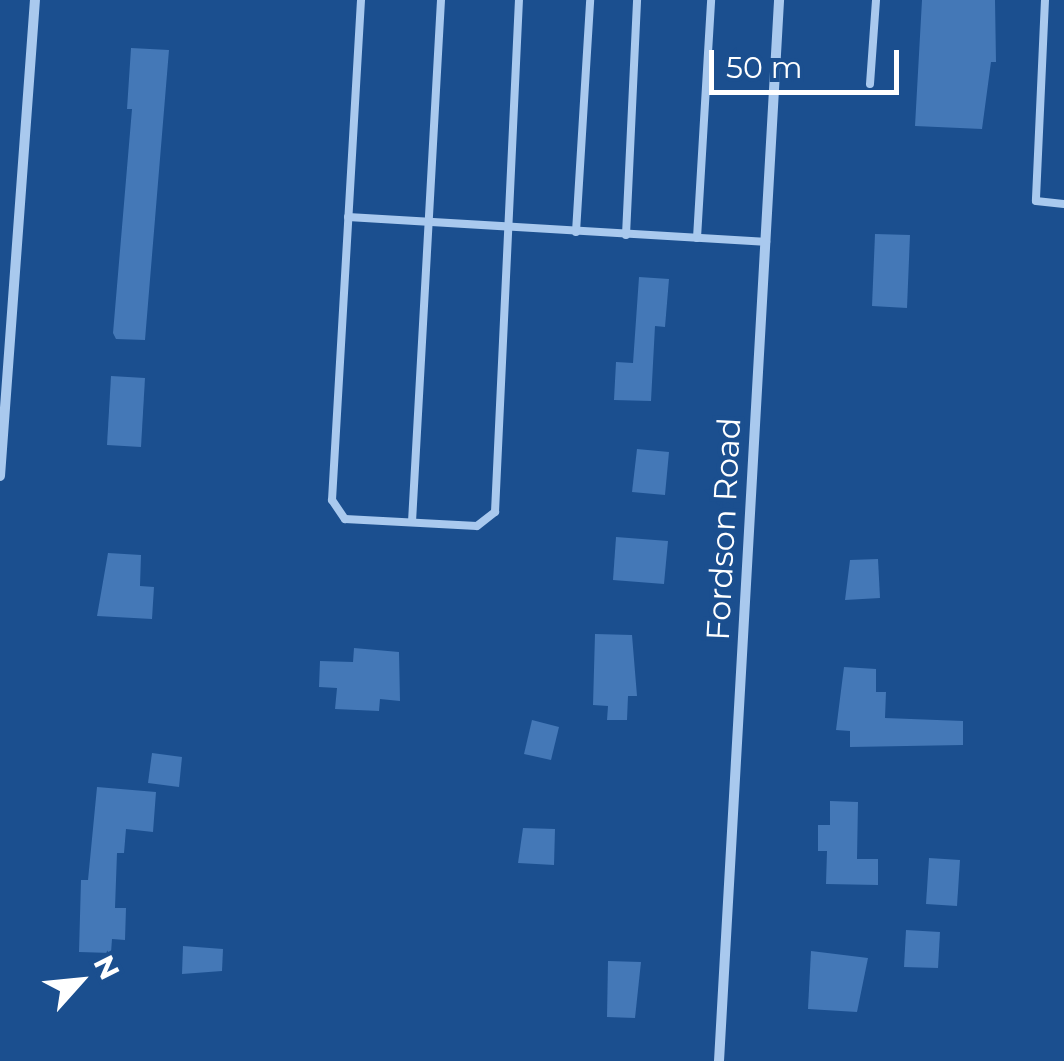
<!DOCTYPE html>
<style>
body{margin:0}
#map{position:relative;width:1064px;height:1061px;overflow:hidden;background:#1b4f8f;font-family:Montserrat,sans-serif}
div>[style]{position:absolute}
.building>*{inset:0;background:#4478b7}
.service>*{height:8px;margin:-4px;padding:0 4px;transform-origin:4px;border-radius:4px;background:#a9c9ee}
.minor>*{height:10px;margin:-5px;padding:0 5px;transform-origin:5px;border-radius:5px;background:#a9c9ee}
span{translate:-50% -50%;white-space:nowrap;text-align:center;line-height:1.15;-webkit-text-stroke:9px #1b4f8f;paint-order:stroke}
.street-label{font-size:32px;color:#fff}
.north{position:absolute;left:30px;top:931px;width:100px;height:100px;-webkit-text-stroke:8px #1b4f8f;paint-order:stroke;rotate:63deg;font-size:28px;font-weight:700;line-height:40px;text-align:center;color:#fff}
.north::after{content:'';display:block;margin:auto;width:35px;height:45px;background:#fff;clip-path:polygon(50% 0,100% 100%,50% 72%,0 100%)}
.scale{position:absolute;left:709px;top:50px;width:190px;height:45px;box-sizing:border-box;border:5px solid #fff;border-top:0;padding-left:12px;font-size:30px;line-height:35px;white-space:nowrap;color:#fff;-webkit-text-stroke:8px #1b4f8f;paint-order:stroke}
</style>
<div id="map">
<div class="building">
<div style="clip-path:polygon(922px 0,995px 0,996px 62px,991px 62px,982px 129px,915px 126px)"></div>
<div style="clip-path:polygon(131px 48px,169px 50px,145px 340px,116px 339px,113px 333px,132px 109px,127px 109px)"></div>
<div style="clip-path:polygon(875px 234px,910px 235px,907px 308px,872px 306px)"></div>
<div style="clip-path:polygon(639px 277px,669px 279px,665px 327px,655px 326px,651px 401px,614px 400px,616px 362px,633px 363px)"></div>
<div style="clip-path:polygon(111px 376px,145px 378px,141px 447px,107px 445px)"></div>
<div style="clip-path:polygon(637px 449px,669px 452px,665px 495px,632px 492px)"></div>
<div style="clip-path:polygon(616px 537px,668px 541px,664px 584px,613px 580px)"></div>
<div style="clip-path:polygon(108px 553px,141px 555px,140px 586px,154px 587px,152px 619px,97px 616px)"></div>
<div style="clip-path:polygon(878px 559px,880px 598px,845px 600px,850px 560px)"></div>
<div style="clip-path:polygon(595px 634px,632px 635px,637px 696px,628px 696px,627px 720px,607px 720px,608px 706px,593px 705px)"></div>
<div style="clip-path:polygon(354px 648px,399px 652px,400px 701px,380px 699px,379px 711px,335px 709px,337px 688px,319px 687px,320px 661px,353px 662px)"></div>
<div style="clip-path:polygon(844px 667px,876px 669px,876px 692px,886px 692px,885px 718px,963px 721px,963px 745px,850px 747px,850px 731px,836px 730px)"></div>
<div style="clip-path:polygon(532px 720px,559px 727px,551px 760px,524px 754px)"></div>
<div style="clip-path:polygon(152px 753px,182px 757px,179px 787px,148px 783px)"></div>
<div style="clip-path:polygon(97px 787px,156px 792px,153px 832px,126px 829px,124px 853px,117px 853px,115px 908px,126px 908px,125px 940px,112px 939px,111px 953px,79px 952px,81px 880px,88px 880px)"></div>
<div style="clip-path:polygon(830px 801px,858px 802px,857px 859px,878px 859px,878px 885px,826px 884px,827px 851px,818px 851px,818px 825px,830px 825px)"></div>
<div style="clip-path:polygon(523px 828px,555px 829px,554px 865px,518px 863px)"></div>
<div style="clip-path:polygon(929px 858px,960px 860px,957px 906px,926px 904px)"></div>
<div style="clip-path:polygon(906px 930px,940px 932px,938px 968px,904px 967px)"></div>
<div style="clip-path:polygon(183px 946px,223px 949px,222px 971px,182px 974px)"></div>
<div style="clip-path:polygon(811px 951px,868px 958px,857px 1012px,808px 1009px)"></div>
<div style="clip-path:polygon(608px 961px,641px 962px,635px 1018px,607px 1017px)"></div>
</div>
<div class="service">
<div style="left:361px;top:0;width:501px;rotate:93.32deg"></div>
<div style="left:332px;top:500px;width:23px;rotate:56deg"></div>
<div style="left:345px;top:519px;width:132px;rotate:3deg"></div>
<div style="left:477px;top:526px;width:23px;rotate:-38deg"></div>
<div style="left:495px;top:512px;width:513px;rotate:-87.32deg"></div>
<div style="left:1045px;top:0;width:201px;rotate:92.6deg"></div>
<div style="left:1036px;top:201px;width:28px;rotate:6deg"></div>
<div style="left:870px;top:84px;width:84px;rotate:-85.9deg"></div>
<div style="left:348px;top:217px;width:419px;rotate:3.4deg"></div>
<div style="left:576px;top:232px;width:232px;rotate:-86.5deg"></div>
<div style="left:626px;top:235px;width:235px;rotate:-87.3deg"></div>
<div style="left:697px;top:238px;width:238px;rotate:-86.6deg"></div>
<div style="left:412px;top:522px;width:523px;rotate:-86.82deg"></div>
</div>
<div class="minor">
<div style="left:0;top:476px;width:477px;rotate:-85.8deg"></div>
<div style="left:719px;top:1061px;width:1063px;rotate:-86.76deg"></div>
</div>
<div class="street-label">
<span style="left:724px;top:529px;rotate:-87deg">Fordson Road</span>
</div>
<div class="north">N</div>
<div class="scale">50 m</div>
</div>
